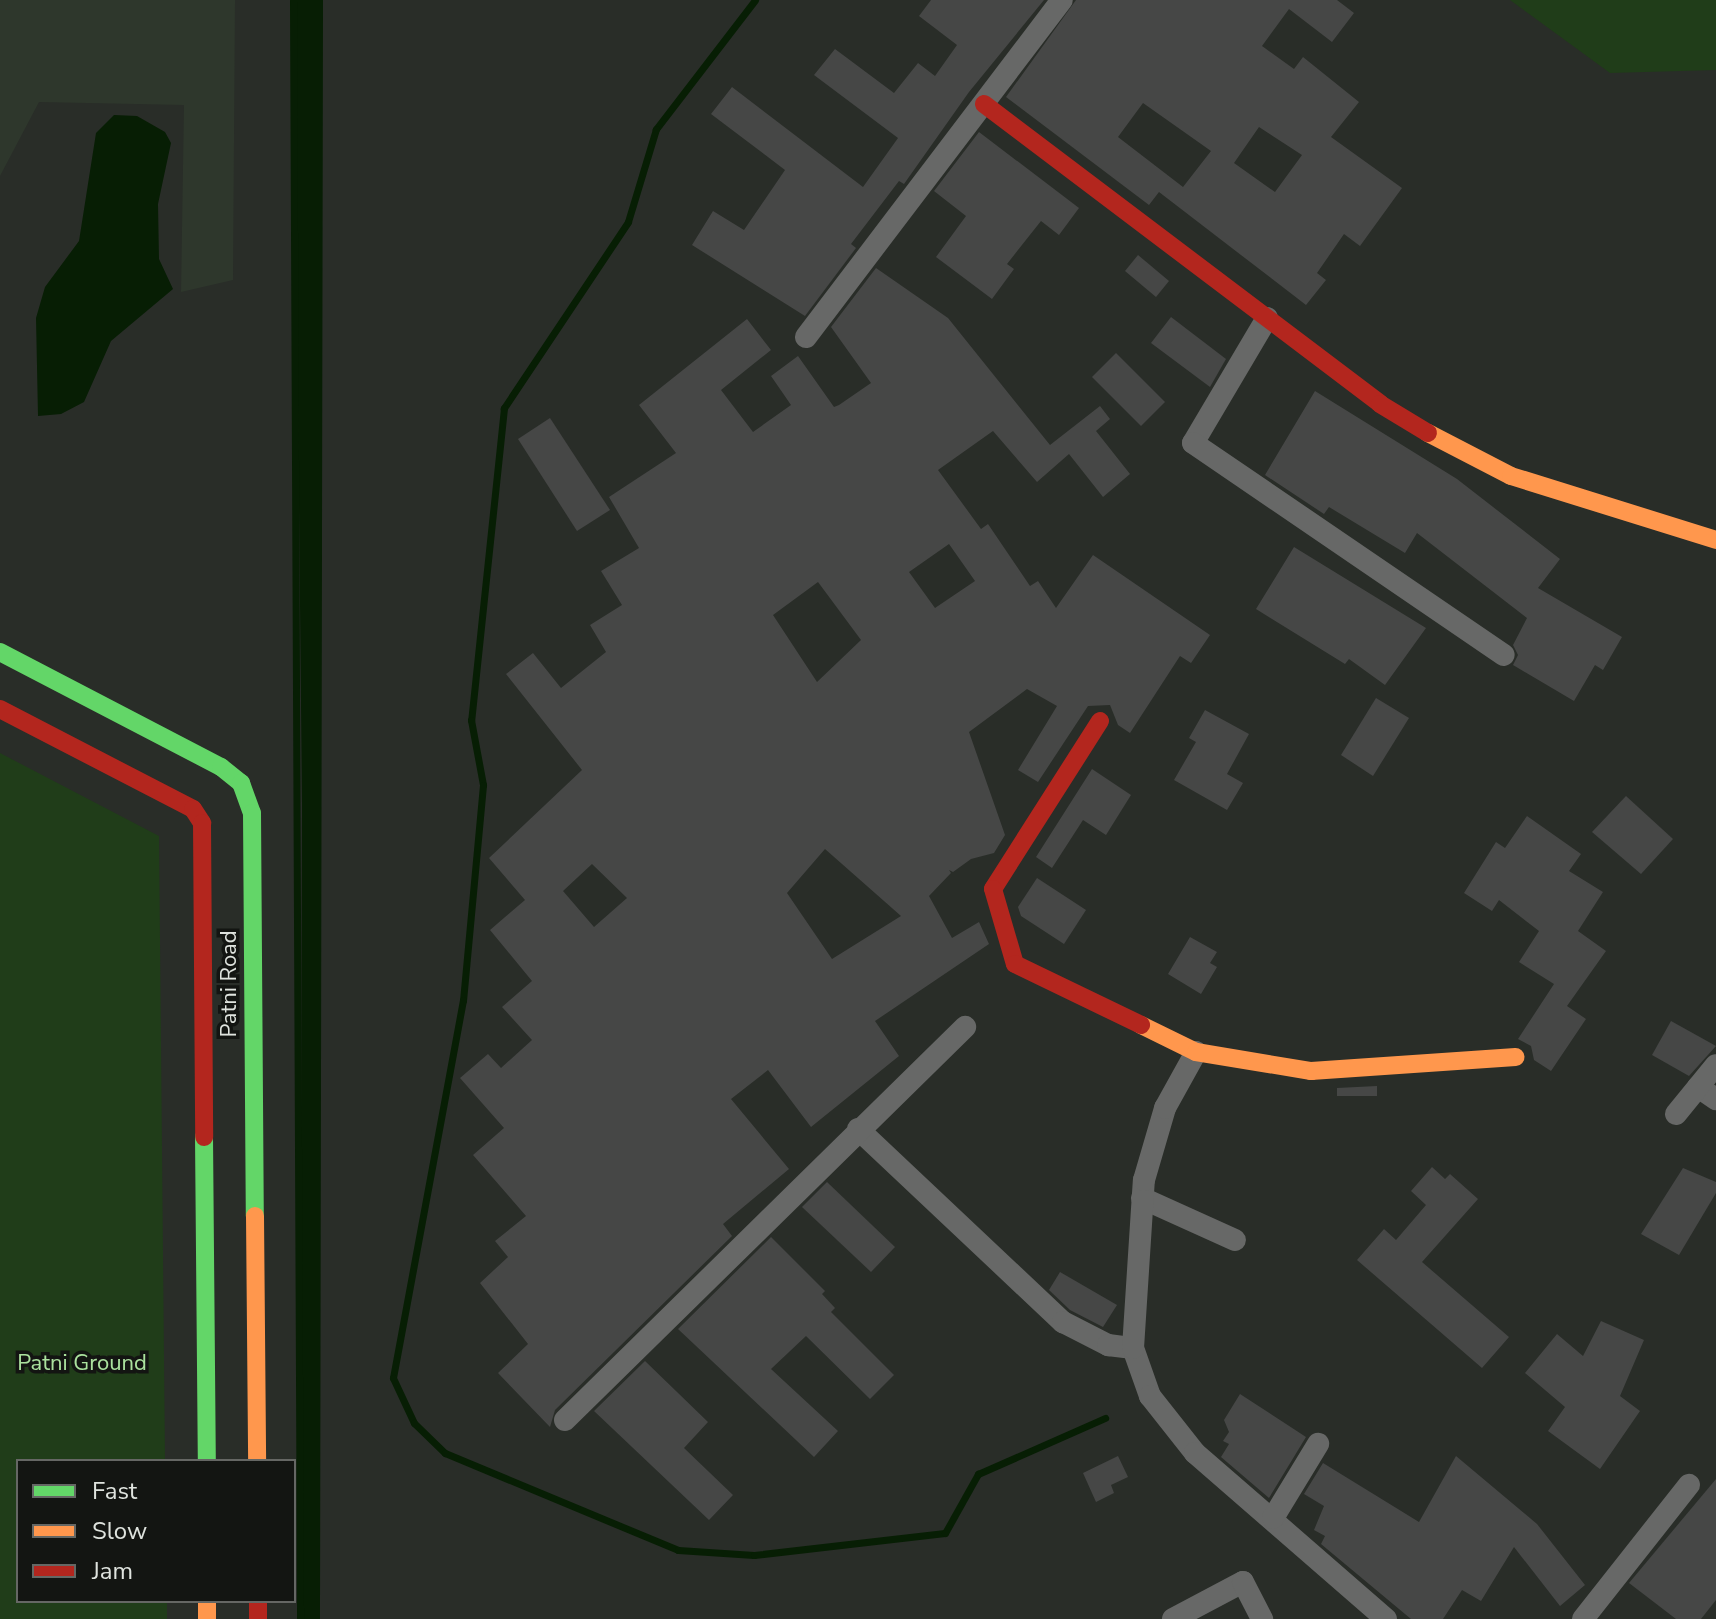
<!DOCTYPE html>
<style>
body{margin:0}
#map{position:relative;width:1716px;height:1619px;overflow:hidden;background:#292d28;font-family:"Nunito Sans",sans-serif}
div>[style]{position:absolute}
.built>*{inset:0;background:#2e372c}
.green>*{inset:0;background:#203d19}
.water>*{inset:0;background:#071e04}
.stream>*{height:7px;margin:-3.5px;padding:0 3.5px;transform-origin:3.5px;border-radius:3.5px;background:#071e04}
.building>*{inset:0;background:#464746}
.street>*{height:22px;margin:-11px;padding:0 11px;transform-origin:11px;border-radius:11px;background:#676867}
.fast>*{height:18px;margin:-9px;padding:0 9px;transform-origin:9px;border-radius:9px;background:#63d668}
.slow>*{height:18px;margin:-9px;padding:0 9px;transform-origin:9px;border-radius:9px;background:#ff974d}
.jam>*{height:18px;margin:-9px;padding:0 9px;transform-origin:9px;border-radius:9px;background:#b3261e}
span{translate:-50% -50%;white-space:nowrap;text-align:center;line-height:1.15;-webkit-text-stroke:7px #131512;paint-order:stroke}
.street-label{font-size:22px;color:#dfe3de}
.park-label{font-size:22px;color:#abe29e}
.legend{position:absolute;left:16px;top:1459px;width:280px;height:144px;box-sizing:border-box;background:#131512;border:2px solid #656764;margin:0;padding:10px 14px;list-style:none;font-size:24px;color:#dfe3de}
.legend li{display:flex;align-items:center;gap:16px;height:40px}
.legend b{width:40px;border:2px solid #656764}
</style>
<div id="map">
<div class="built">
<div style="clip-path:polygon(0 0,235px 0,233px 280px,181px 292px,184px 105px,39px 102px,0 176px)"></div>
</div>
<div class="green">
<div style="clip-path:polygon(1510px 0,1716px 0,1716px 70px,1610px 73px)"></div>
<div style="clip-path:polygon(0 753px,159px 836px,165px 1461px,18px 1461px,18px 1601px,167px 1601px,167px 1619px,0 1619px)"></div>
</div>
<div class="water">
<div style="clip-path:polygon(294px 0,323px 0,320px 1619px,300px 1619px,302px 804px)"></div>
<div style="clip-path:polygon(114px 115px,137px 116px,165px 132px,171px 143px,158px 204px,159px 259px,173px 289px,111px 341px,84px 402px,61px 414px,38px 416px,36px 318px,45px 287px,79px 241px,96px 133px)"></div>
</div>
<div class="stream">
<div style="left:293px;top:0;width:1619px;rotate:89.75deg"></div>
<div style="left:755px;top:0;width:163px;rotate:127.5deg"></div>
<div style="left:656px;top:129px;width:97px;rotate:106.8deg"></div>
<div style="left:628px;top:222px;width:224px;rotate:123.7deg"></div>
<div style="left:504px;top:408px;width:314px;rotate:96deg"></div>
<div style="left:471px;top:720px;width:66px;rotate:79.5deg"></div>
<div style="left:483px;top:785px;width:216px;rotate:95.3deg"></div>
<div style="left:463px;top:1000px;width:384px;rotate:100.5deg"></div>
<div style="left:393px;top:1378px;width:50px;rotate:65deg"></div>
<div style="left:414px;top:1423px;width:43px;rotate:44.1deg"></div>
<div style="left:445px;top:1453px;width:252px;rotate:22.6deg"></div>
<div style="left:678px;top:1550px;width:76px;rotate:3.8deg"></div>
<div style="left:754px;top:1555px;width:192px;rotate:-6.6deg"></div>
<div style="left:945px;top:1533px;width:68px;rotate:-60.8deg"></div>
<div style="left:978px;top:1474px;width:139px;rotate:-23.8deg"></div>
</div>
<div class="building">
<div style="clip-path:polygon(931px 0,1044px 0,969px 92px,904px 184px,899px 181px,851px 244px,856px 248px,805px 316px,692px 245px,713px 211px,744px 230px,785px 170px,711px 114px,732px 87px,863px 187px,898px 138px,814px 75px,835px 49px,894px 93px,918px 63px,935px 76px,957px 45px,919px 16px)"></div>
<div style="clip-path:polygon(evenodd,1076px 0,1337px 0,1354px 13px,1332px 42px,1289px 9px,1262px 46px,1294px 69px,1303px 57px,1359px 102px,1331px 137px,1402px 188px,1360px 246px,1344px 234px,1317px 273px,1326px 280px,1306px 305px,1159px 192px,1149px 205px,1006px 97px,1076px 0,1143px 103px,1211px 151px,1183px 187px,1118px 137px,1143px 103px,1076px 0,1259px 127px,1302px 155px,1275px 192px,1234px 163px,1259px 127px)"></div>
<div style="clip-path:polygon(979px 132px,1079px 208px,1059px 235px,1041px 221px,1007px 264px,1014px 269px,992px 299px,936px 257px,966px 216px,934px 191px)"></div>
<div style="clip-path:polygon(1138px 255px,1169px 281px,1156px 297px,1125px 271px)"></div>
<div style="clip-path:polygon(evenodd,876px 268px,948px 318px,1050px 445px,1100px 406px,1110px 419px,1096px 431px,1130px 474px,1103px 497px,1069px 454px,1037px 482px,993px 431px,938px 470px,981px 529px,988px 524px,1030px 586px,1038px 581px,1056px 608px,1093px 555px,1210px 635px,1191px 663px,1180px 656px,1130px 733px,1118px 725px,1110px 705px,1088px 706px,1038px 782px,1018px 770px,1057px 706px,1027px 689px,969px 732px,1005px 835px,994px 853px,971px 859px,953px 872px,949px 870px,951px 873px,929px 896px,952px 938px,979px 922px,989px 944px,875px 1021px,899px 1056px,811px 1127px,768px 1070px,731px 1099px,789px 1169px,723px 1224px,732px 1236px,555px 1410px,550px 1427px,498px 1373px,528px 1344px,480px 1283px,508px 1257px,495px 1241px,526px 1216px,473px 1155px,504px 1128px,460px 1078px,488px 1054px,501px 1068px,532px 1040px,502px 1007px,532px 981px,490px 930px,525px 900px,489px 858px,582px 770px,506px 674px,533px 653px,561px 688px,606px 652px,590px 625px,622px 605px,601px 571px,639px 548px,609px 497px,676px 453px,639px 405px,747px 319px,771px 350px,721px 390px,753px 432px,791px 405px,771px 376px,798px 356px,834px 407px,839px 405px,871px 383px,831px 327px,876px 268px,949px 544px,975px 581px,935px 608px,909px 572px,949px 544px,876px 268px,818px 582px,861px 640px,817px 682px,773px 615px,818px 582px,876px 268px,825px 849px,901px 916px,832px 959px,787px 893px,825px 849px,876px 268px,592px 864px,627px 898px,594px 927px,563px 891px,592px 864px)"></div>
<div style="clip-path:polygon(1171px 317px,1226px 359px,1210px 387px,1151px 343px)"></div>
<div style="clip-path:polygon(1116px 353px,1165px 402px,1141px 426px,1092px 377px)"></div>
<div style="clip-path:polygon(1315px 391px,1457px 479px,1560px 559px,1538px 588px,1622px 637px,1603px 670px,1595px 665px,1574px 701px,1513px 665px,1518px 655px,1513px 645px,1527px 618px,1417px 533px,1405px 553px,1329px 507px,1324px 514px,1265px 475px)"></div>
<div style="clip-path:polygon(550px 418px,610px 510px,577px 531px,518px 439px)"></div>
<div style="clip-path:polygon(1294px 547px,1426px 628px,1385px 685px,1349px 659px,1345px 664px,1256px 609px)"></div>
<div style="clip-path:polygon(1376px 698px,1409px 718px,1373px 776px,1341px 755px)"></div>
<div style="clip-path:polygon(1205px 710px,1249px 734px,1227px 774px,1243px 783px,1227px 810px,1174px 780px,1196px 742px,1189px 738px)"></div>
<div style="clip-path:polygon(1092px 769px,1131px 795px,1106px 835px,1083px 820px,1052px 868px,1036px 857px)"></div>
<div style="clip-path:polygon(1626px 796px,1673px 839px,1641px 874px,1592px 832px)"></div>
<div style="clip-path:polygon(1527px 816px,1581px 854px,1569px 871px,1603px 892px,1578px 931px,1606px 951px,1567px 1006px,1586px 1019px,1551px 1071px,1534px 1060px,1531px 1046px,1518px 1039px,1554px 984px,1519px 962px,1539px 931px,1499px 900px,1492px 911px,1464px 893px,1496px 842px,1505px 848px)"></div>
<div style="clip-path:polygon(1037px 878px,1086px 910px,1064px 944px,1021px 916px,1018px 907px)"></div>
<div style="clip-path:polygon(1190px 937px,1217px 952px,1210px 963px,1217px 967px,1201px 994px,1168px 974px)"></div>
<div style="clip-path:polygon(1671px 1021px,1716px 1046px,1689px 1076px,1652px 1055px)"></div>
<div style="clip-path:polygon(1377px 1086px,1377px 1096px,1337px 1096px,1337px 1088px)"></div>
<div style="clip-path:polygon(1432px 1167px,1445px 1179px,1450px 1174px,1478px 1199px,1422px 1262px,1509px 1337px,1482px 1368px,1357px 1260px,1384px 1229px,1396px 1240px,1426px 1205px,1411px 1191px)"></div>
<div style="clip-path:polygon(1683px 1168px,1716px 1182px,1716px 1193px,1679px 1255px,1641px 1234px)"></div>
<div style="clip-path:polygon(827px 1182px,895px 1247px,871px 1272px,802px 1207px)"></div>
<div style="clip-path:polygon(771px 1237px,825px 1291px,822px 1294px,835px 1308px,831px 1312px,894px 1375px,870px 1399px,806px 1336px,771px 1369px,838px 1431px,814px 1457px,678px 1329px)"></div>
<div style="clip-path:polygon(1060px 1272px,1117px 1305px,1103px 1327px,1070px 1310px,1049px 1290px)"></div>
<div style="clip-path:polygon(1601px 1321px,1644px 1340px,1620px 1396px,1640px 1411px,1600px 1469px,1548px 1431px,1565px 1407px,1525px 1373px,1557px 1334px,1583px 1356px)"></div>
<div style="clip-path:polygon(645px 1361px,708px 1422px,684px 1448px,733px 1495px,709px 1520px,594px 1411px)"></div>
<div style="clip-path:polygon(1240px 1394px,1306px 1437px,1269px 1498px,1221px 1457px,1229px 1444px,1223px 1441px,1229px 1432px,1224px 1420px)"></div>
<div style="clip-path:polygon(1118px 1456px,1128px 1477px,1111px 1485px,1114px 1493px,1096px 1502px,1083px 1473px)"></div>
<div style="clip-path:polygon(1456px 1456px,1537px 1524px,1585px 1585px,1560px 1606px,1514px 1547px,1481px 1601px,1462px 1590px,1443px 1619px,1411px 1619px,1321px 1544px,1325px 1536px,1314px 1530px,1324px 1506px,1304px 1494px,1323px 1463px,1419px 1522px)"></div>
<div style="clip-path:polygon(1716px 1479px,1716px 1600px,1701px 1619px,1676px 1619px,1629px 1583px)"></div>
</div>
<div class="street">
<div style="left:1267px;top:318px;width:145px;rotate:120.6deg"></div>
<div style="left:1193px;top:443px;width:376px;rotate:34.3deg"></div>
<div style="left:806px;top:337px;width:423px;rotate:-52.8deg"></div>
<div style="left:1698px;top:1087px;width:22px;rotate:34deg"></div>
<div style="left:1676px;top:1114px;width:63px;rotate:-50.8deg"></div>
<div style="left:858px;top:1129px;width:282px;rotate:43.3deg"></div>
<div style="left:1063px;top:1322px;width:51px;rotate:27.1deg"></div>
<div style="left:1108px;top:1345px;width:25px;rotate:7deg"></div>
<div style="left:1133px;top:1348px;width:51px;rotate:70.5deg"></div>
<div style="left:1150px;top:1396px;width:73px;rotate:51.7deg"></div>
<div style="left:1195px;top:1453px;width:253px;rotate:41deg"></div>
<div style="left:1142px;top:1198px;width:102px;rotate:24.3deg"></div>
<div style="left:1133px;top:1348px;width:168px;rotate:-86.3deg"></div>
<div style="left:1144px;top:1180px;width:75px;rotate:-73.7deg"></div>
<div style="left:1165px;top:1108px;width:64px;rotate:-61deg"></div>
<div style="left:565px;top:1420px;width:561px;rotate:-44.49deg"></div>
<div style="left:1273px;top:1518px;width:87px;rotate:-58.7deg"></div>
<div style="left:1173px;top:1619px;width:79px;rotate:-27.9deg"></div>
<div style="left:1243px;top:1582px;width:42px;rotate:62.8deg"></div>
<div style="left:1583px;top:1619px;width:171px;rotate:-51.7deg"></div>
</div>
<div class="fast">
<div style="left:0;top:652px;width:249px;rotate:27.5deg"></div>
<div style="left:221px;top:767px;width:26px;rotate:39deg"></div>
<div style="left:241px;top:783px;width:32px;rotate:70deg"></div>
<div style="left:252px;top:813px;width:403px;rotate:89.6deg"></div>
<div style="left:204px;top:1137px;width:324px;rotate:89.5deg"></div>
</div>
<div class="slow">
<div style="left:1428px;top:433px;width:93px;rotate:27.4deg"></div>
<div style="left:1511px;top:476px;width:215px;rotate:17.3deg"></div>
<div style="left:1141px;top:1025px;width:61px;rotate:26.1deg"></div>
<div style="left:1196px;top:1052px;width:117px;rotate:9.4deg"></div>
<div style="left:1311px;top:1071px;width:205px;rotate:-3.9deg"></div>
<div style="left:255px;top:1216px;width:245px;rotate:89.5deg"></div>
<div style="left:207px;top:1601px;width:18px;rotate:90deg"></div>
</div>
<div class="jam">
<div style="left:984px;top:104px;width:497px;rotate:37.1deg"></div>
<div style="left:1380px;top:404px;width:56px;rotate:31.1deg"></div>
<div style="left:0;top:709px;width:217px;rotate:27.4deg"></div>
<div style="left:193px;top:809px;width:17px;rotate:57deg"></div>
<div style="left:202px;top:823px;width:314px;rotate:89.6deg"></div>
<div style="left:1100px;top:721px;width:199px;rotate:122.5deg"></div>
<div style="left:993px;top:889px;width:78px;rotate:73.7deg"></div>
<div style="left:1015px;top:964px;width:140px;rotate:25.8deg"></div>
<div style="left:258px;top:1601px;width:18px;rotate:90deg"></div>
</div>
<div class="street-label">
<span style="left:230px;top:984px;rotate:-90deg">Patni Road</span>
</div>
<div class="park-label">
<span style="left:82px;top:1364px">Patni Ground</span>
</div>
<ul class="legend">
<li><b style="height:10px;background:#63d668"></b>Fast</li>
<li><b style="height:10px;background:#ff974d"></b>Slow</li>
<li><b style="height:10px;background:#b3261e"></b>Jam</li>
</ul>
</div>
